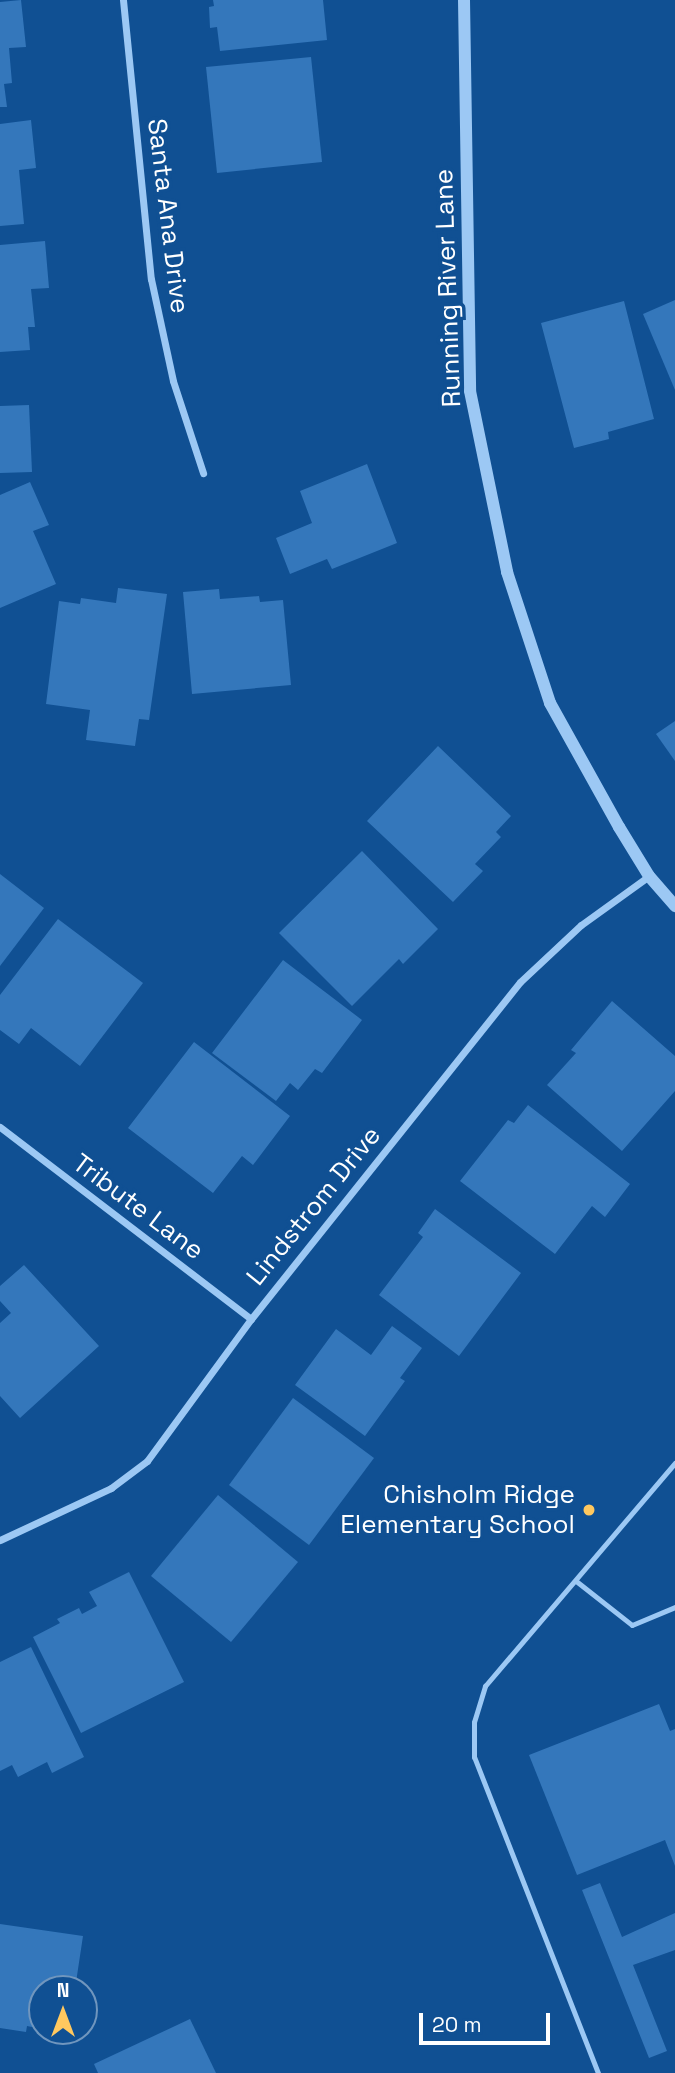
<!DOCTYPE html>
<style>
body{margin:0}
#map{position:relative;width:675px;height:2073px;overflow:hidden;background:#105093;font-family:"Space Grotesk",sans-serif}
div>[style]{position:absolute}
.building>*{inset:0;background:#3477bb}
.service>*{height:5px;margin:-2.5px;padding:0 2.5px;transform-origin:2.5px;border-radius:2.5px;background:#9cc8f4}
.minor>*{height:7px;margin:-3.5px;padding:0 3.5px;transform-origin:3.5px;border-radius:3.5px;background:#9cc8f4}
.tertiary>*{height:12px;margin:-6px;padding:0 6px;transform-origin:6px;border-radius:6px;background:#9cc8f4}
.dots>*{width:19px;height:19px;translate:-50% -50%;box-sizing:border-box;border:4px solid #105093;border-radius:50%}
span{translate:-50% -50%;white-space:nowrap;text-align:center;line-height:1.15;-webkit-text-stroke:7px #105093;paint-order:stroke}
.street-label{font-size:26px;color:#fff}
.poi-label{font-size:26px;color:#fff}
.right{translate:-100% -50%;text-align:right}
.north{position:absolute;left:28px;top:1975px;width:70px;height:70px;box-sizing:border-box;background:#105093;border:2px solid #7096be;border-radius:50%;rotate:0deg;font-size:19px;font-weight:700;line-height:28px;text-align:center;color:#fff}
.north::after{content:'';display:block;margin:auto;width:24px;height:32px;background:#ffc85f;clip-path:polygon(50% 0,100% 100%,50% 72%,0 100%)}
.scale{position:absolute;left:419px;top:2013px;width:131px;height:32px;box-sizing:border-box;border:4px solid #fff;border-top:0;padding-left:9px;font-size:21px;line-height:24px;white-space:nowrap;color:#fff;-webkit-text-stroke:5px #105093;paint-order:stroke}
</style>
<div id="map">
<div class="building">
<div style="clip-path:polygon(21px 0,26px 47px,9px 48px,12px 83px,4px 84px,7px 107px,0 107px,0 2px)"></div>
<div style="clip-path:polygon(213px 0,323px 0,327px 40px,220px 51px,217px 27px,210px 28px,209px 7px,214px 6px)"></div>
<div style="clip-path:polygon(311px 57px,322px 162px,217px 173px,206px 67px)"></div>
<div style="clip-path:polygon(31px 120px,36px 168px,19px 170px,24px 224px,0 226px,0 124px)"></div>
<div style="clip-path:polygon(45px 241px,49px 288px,31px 289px,35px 327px,28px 327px,30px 350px,0 352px,0 245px)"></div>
<div style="clip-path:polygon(675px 300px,675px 390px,643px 314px)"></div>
<div style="clip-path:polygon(624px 301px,654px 419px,608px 432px,609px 439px,574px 448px,541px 323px)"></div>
<div style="clip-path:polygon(29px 405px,32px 472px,0 473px,0 406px)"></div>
<div style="clip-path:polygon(367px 464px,397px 543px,332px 569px,327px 559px,290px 574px,276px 538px,312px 523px,300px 491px)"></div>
<div style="clip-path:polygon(30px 482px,49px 525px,33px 531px,56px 584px,0 608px,0 495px)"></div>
<div style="clip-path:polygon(118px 588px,167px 594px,149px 720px,139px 719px,135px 746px,86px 740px,90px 710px,46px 704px,59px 601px,80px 604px,81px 598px,116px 603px)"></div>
<div style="clip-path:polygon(219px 589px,220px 599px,259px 596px,260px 602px,283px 600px,291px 685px,192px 694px,183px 592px)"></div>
<div style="clip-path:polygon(675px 721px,675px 761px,656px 734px)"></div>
<div style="clip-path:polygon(438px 746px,511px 816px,496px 832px,501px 837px,475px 864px,483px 871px,453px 902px,367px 821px)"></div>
<div style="clip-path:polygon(362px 851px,438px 929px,403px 964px,399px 959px,352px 1006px,279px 933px)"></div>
<div style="clip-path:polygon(0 874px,44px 908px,0 966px)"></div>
<div style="clip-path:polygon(58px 919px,143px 983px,80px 1066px,31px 1028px,19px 1044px,0 1030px,0 995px)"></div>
<div style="clip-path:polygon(283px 960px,362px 1020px,322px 1073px,315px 1069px,298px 1090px,290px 1083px,276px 1101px,212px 1053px)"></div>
<div style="clip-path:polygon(612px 1001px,675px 1056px,675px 1091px,622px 1151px,547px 1085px,576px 1053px,571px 1050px)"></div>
<div style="clip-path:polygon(194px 1042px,290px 1116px,253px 1165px,242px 1156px,213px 1193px,128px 1128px)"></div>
<div style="clip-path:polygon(528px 1105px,630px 1184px,605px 1217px,592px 1206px,555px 1254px,460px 1181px,508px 1120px,514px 1123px)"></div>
<div style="clip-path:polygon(435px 1209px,521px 1273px,459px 1356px,379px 1295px,423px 1237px,418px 1233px)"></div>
<div style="clip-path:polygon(24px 1265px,99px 1346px,20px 1418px,0 1396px,0 1323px,11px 1313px,0 1301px,0 1286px)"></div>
<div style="clip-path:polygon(392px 1326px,422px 1348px,400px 1378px,405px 1381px,365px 1436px,295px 1385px,336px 1329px,371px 1355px)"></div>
<div style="clip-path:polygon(293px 1398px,374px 1458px,309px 1545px,229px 1485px)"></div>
<div style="clip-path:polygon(218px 1495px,298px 1562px,231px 1642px,151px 1576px)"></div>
<div style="clip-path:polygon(129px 1572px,184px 1682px,81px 1733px,33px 1637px,60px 1623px,57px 1619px,79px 1608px,82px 1614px,97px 1606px,89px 1592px)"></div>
<div style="clip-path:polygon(31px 1647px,84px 1757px,52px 1773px,47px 1762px,18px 1777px,12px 1765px,0 1771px,0 1662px)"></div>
<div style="clip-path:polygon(659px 1704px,670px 1731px,675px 1729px,675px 1866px,665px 1840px,577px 1875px,529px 1755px)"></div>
<div style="clip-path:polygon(600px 1883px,622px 1937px,675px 1913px,675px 1950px,633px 1965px,667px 2051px,649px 2058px,582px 1890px)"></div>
<div style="clip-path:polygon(0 1924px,83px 1936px,75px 1989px,42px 1989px,42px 2029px,27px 2026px,26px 2032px,0 2028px)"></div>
<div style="clip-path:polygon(190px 2019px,216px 2073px,98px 2073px,94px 2064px)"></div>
</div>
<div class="service">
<div style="left:576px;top:1581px;width:71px;rotate:38.2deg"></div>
<div style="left:632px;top:1625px;width:47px;rotate:-22.7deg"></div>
<div style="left:598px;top:2073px;width:339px;rotate:-111.4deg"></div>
<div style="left:474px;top:1757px;width:35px;rotate:-90deg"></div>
<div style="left:474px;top:1722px;width:38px;rotate:-73deg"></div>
<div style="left:485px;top:1686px;width:293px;rotate:-49.6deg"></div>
</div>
<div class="minor">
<div style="left:123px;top:0;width:280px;rotate:84.3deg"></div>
<div style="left:151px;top:279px;width:104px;rotate:77.8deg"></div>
<div style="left:173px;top:381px;width:97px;rotate:71.9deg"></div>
<div style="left:0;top:1127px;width:316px;rotate:37.4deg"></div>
<div style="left:0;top:1540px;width:123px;rotate:-25.1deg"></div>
<div style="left:111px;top:1488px;width:45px;rotate:-36.9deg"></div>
<div style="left:147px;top:1461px;width:176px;rotate:-53.8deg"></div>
<div style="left:251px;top:1319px;width:431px;rotate:-51.4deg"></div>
<div style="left:520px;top:982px;width:83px;rotate:-43.1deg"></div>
<div style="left:581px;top:925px;width:84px;rotate:-35.8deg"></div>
</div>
<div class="tertiary">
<div style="left:464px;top:0;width:391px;rotate:89.1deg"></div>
<div style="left:470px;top:391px;width:185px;rotate:78.4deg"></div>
<div style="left:507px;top:572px;width:138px;rotate:71.8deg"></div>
<div style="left:550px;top:703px;width:142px;rotate:60.9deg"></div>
<div style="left:619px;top:827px;width:57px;rotate:58.5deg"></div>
<div style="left:649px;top:876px;width:40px;rotate:49deg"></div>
</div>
<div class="dots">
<div style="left:589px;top:1510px;background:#ffc85f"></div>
</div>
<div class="street-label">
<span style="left:168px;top:216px;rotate:83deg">Santa Ana Drive</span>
<span style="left:448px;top:288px;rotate:-92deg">Running River Lane</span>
<span style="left:314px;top:1206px;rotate:-51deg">Lindstrom Drive</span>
<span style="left:138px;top:1207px;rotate:37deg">Tribute Lane</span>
</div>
<div class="poi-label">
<span class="right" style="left:575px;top:1510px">Chisholm Ridge<br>Elementary School</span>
</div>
<div class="north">N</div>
<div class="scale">20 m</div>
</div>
